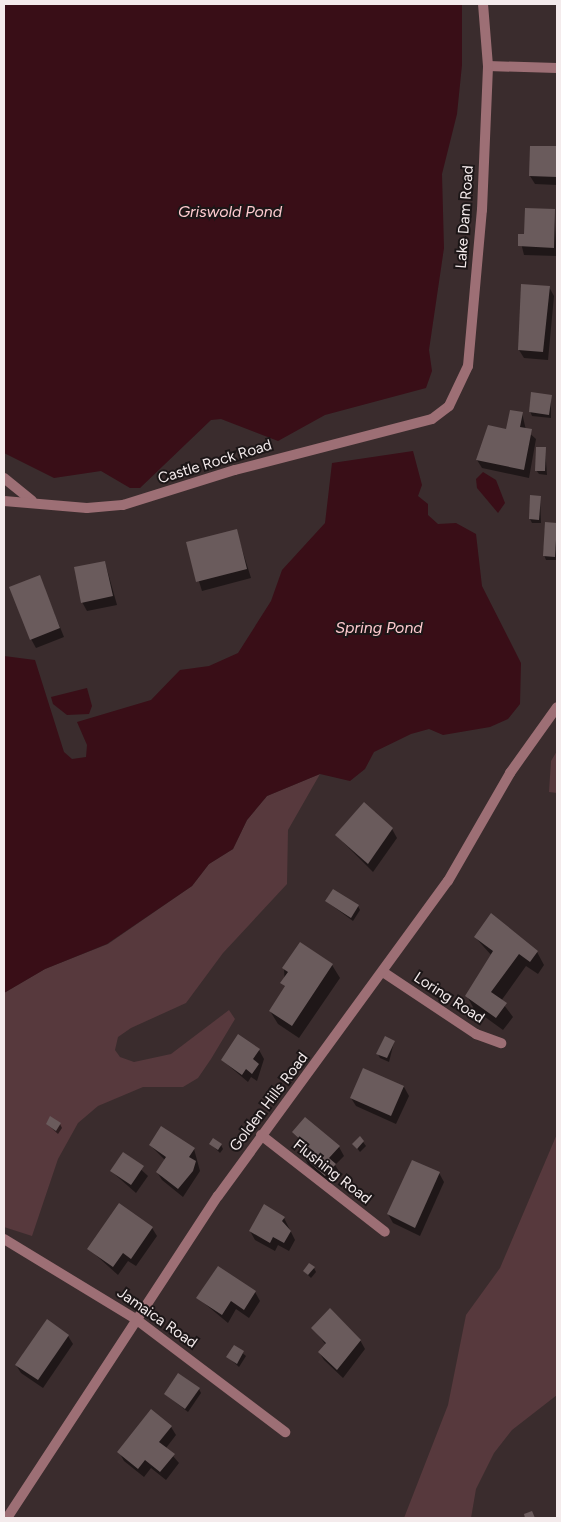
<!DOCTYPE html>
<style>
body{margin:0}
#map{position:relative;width:561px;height:1522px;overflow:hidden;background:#3a2c2d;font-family:Figtree,sans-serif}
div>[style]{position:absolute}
.green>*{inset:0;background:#57393d}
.water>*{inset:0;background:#390e17}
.shadow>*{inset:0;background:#0007}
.building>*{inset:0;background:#6a5b5c}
.minor>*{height:10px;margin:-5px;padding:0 5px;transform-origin:5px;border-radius:5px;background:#9d6f75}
span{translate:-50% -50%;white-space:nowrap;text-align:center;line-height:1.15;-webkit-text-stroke:4px #1c1617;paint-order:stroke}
.street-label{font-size:15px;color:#f4ebec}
.water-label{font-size:16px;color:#ffcbd0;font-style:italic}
.frame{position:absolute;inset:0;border:5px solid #f4ebec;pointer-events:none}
</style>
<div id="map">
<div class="green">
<div style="clip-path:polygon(557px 751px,557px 793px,549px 792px,551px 761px)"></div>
<div style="clip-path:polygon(320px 774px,288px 830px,287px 884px,223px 953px,186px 1003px,131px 1028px,118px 1037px,115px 1050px,120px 1057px,134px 1062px,171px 1054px,229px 1010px,235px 1019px,211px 1059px,198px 1078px,183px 1087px,143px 1087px,98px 1106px,78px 1123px,58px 1159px,32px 1236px,4px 1227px,4px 993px,45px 969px,108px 944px,192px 886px,209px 864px,233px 849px,247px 820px,267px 796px)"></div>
<div style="clip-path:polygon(557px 1134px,557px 1395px,512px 1430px,494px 1453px,476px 1489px,471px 1518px,404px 1518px,448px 1405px,466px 1315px,500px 1268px)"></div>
</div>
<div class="water">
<div style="clip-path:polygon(4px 4px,462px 4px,462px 65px,457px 114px,442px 174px,444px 248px,429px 350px,432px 371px,426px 388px,325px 415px,278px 441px,221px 419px,211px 420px,140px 488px,130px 488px,101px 471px,54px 478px,4px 453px)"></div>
<div style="clip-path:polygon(413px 451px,422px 485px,418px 496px,428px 504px,428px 515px,438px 524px,456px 523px,476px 534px,482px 586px,521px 663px,520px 704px,508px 719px,490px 727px,443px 735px,429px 729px,411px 734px,374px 752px,365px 769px,350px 781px,320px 774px,267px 796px,247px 820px,233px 849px,209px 864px,192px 886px,107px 944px,45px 969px,4px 993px,4px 656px,35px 660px,64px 752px,72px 759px,86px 757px,87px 745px,77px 722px,151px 700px,180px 670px,209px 666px,238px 653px,271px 601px,282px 570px,325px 523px,332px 463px)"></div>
<div style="clip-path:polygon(483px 472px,496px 480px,505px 503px,498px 513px,477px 488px,476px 479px)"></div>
<div style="clip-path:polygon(87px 688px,92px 706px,89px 714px,67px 715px,53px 704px,51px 697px)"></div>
</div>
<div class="shadow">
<div style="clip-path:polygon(531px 147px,557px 148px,557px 185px,535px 184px,530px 176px)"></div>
<div style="clip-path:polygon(554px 210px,557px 256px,524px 255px,519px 235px,526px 235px)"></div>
<div style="clip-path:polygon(549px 287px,554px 296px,548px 360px,524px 358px,519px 350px)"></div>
<div style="clip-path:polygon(551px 396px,551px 418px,532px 416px,530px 411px)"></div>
<div style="clip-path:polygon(522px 413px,526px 430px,536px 439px,529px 478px,482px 468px,477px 460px)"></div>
<div style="clip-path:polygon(545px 448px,547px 475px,539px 474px,536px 470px)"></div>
<div style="clip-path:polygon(540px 497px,541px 523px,532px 523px,530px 519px)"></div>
<div style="clip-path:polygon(556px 524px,557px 560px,546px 560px,544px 555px)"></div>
<div style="clip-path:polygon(236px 530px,251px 578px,202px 591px,187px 543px)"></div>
<div style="clip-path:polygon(105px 562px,117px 605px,87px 611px,82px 602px)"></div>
<div style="clip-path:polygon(39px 576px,64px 637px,36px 648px,31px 639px)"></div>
<div style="clip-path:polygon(392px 829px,397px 838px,373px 872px,336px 835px)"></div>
<div style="clip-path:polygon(326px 901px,358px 906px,360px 910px,353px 921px)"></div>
<div style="clip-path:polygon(475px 937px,537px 952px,544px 965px,538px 974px,526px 966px,501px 1001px,513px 1017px,503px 1030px,474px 1009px,467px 996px,492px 956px)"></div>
<div style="clip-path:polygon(332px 965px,340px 978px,299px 1038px,278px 1024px,270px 1011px,285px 989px,284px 968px)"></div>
<div style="clip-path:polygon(394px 1042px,389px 1062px,380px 1058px,378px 1054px)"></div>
<div style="clip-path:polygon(259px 1050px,264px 1059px,257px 1081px,251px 1077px,248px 1082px,222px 1060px)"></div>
<div style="clip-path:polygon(364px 1070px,404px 1087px,409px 1096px,396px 1124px,356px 1106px,351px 1098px)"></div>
<div style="clip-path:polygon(47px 1124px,60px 1124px,62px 1128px,58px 1134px)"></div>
<div style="clip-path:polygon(293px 1132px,339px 1147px,344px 1156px,335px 1165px,340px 1173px,330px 1184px,308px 1164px,303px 1155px,308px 1149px)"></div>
<div style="clip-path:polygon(363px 1142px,366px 1146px,360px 1152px,354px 1144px)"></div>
<div style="clip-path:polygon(211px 1144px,221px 1145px,223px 1149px,220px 1153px)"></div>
<div style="clip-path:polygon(150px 1145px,194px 1149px,200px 1171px,183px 1197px,162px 1180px,157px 1172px,165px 1160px)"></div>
<div style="clip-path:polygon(123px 1153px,148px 1176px,136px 1193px,111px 1171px)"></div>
<div style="clip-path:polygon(439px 1173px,444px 1182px,420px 1236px,393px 1223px,388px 1214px)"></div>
<div style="clip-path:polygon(284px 1218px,295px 1240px,289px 1251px,278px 1245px,275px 1251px,255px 1240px,250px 1231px)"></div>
<div style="clip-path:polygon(152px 1228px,157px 1236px,136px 1266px,128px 1261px,118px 1275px,89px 1249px)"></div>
<div style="clip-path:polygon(314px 1268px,316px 1272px,311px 1278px,304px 1271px)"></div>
<div style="clip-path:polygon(255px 1292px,260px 1301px,249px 1318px,236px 1309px,228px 1323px,198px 1298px)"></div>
<div style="clip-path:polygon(313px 1328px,360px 1340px,365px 1349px,343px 1378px,324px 1360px,319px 1352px,326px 1345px)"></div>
<div style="clip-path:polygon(68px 1336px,73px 1344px,43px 1388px,21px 1373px,16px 1365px)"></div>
<div style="clip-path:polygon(234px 1346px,246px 1356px,239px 1367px,228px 1357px)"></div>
<div style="clip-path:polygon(199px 1389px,201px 1393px,188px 1412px,165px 1394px)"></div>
<div style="clip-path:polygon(171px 1427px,176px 1435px,166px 1448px,179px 1463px,166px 1480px,151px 1468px,144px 1477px,124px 1461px,119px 1452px)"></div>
</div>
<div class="building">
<div style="clip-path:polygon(530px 146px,557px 146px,557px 177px,529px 176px)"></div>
<div style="clip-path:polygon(525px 208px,555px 209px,554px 248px,518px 246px,518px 234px,524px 234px)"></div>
<div style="clip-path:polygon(521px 284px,550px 286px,543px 352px,518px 350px)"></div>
<div style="clip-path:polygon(531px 392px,552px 395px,549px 415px,529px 412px)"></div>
<div style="clip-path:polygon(510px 410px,523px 412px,520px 427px,532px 429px,524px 470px,476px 460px,488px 425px,506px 429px)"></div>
<div style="clip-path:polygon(536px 447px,546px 447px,545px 471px,535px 471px)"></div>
<div style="clip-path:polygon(530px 495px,541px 496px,539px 520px,529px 519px)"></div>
<div style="clip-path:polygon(545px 522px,557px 523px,555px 557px,543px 556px)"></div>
<div style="clip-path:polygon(237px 529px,247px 569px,196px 582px,186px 542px)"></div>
<div style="clip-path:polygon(105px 561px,113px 596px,81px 603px,74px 567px)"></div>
<div style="clip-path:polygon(40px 575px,60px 628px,30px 640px,9px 587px)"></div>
<div style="clip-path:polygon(364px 802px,393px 828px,368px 864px,335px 835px)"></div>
<div style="clip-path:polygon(333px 889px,359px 905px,351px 918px,325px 901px)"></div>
<div style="clip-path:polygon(491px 913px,538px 951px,530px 962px,519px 954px,491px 992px,507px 1003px,496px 1018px,465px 996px,493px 951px,474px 937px)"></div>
<div style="clip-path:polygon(300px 942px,333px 964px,292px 1026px,269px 1011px,285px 986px,280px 983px,288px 972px,282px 968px)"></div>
<div style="clip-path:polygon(238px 1034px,260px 1049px,253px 1059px,259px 1064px,252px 1074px,246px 1069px,242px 1075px,221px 1060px)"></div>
<div style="clip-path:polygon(385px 1036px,395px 1041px,387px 1058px,376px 1054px)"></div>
<div style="clip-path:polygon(363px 1068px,404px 1086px,391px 1116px,350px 1098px)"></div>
<div style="clip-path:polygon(50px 1116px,61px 1123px,56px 1131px,46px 1124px)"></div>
<div style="clip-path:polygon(305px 1117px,340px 1146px,329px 1158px,336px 1164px,325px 1176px,301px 1155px,308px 1147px,292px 1132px)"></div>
<div style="clip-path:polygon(161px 1126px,195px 1148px,189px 1157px,196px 1161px,193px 1171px,178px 1189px,156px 1172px,166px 1157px,149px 1145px)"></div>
<div style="clip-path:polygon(360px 1136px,364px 1141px,357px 1149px,352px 1144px)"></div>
<div style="clip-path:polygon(213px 1138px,222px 1144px,218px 1150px,209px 1144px)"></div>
<div style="clip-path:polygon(123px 1152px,144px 1166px,131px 1185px,110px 1171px)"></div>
<div style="clip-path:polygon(412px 1160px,440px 1172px,415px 1228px,387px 1214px)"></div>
<div style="clip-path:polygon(119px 1203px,153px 1227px,131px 1259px,123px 1253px,113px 1267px,87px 1249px)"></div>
<div style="clip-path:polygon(264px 1204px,285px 1217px,282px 1221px,291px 1231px,284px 1243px,273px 1237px,270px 1243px,249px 1231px)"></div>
<div style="clip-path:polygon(309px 1263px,315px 1267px,308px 1275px,303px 1271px)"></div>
<div style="clip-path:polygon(218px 1266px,256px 1291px,244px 1310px,231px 1301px,222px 1315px,196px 1298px)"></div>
<div style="clip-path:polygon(330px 1308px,361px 1340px,337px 1370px,318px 1352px,326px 1343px,311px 1328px)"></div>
<div style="clip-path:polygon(47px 1319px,69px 1335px,38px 1380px,15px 1365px)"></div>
<div style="clip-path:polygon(234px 1345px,244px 1351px,237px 1364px,226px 1357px)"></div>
<div style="clip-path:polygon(178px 1373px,200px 1388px,185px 1409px,164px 1394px)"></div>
<div style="clip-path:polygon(151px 1409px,172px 1426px,159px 1442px,175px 1454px,160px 1472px,145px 1460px,138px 1469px,117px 1452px)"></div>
<div style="clip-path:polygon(532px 1511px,535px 1518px,525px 1518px,524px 1514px)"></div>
</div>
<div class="minor">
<div style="left:488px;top:66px;width:69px;rotate:1.7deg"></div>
<div style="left:4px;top:478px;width:36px;rotate:39deg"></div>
<div style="left:4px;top:501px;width:83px;rotate:4.8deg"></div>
<div style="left:87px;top:508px;width:36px;rotate:-5deg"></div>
<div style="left:123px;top:505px;width:117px;rotate:-17.4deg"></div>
<div style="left:235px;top:470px;width:203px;rotate:-14.5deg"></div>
<div style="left:432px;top:419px;width:21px;rotate:-37deg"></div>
<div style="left:449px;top:406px;width:44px;rotate:-64.6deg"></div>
<div style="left:468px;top:366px;width:157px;rotate:-84.9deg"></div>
<div style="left:482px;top:210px;width:144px;rotate:-87.6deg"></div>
<div style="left:488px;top:66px;width:62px;rotate:-94.6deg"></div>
<div style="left:383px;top:972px;width:112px;rotate:33.7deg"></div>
<div style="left:476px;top:1034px;width:27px;rotate:20deg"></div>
<div style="left:261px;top:1135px;width:157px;rotate:38deg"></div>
<div style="left:4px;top:1239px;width:156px;rotate:31.3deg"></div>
<div style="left:137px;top:1320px;width:186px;rotate:37.1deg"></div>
<div style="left:7px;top:1518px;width:385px;rotate:-56.8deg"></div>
<div style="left:218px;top:1196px;width:390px;rotate:-53.9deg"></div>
<div style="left:448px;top:881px;width:125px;rotate:-60.1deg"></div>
<div style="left:510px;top:773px;width:81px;rotate:-54.5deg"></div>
</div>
<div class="street-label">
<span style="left:465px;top:217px;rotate:-86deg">Lake Dam Road</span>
<span style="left:215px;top:462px;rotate:-17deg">Castle Rock Road</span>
<span style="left:449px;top:998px;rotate:33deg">Loring Road</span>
<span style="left:269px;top:1102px;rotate:-53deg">Golden Hills Road</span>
<span style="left:332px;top:1172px;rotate:38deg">Flushing Road</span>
<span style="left:157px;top:1318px;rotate:35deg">Jamaica Road</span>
</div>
<div class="water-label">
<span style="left:230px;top:212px">Griswold Pond</span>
<span style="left:379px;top:628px">Spring Pond</span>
</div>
<div class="frame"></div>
</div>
